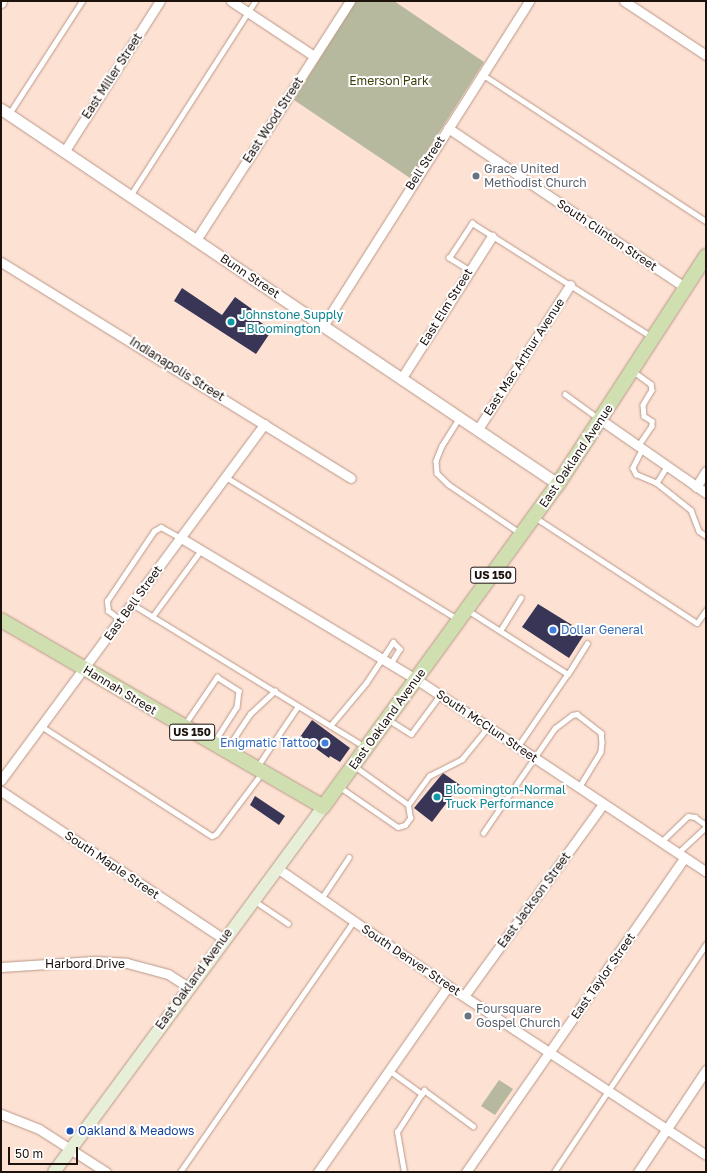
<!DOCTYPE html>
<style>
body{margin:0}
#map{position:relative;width:707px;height:1173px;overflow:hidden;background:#fde1d3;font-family:"Golos Text",sans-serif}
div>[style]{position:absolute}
.green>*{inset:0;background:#b7b99e}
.building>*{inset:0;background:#383556}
.roads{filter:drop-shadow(0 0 1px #b99888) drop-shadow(0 0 1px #b99888)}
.service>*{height:4.5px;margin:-2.25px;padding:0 2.25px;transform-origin:2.25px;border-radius:2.25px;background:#fff}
.minor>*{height:9px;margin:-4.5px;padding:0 4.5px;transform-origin:4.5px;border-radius:4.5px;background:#fff}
.tertiary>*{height:11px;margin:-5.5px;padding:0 5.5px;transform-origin:5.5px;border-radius:5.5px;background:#fff}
.secondary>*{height:12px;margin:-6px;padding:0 6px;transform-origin:6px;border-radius:6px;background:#e7efd8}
.primary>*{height:14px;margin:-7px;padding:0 7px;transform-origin:7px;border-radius:7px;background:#d0dfb0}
.dots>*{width:11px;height:11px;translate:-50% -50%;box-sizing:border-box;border:2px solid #fff;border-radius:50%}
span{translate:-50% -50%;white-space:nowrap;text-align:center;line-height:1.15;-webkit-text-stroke:4px #fff;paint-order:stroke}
.shield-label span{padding:1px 3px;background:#fff;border:1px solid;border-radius:3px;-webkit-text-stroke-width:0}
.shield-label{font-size:11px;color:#1d120c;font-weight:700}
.street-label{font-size:12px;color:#1d120c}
.park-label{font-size:12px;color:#3d3e0a}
.worship-label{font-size:12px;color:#5b616d}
.left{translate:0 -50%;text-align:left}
.culture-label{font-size:12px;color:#0d838f}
.shop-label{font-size:12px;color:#366cbe}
.right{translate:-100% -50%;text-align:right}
.transit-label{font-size:12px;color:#164399}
.frame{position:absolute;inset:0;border:2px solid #1d120c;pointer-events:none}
.scale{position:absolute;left:8px;top:1147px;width:70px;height:18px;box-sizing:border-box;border:2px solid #1d120c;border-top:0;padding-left:5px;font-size:12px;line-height:14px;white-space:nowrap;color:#1d120c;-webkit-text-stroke:3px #fff;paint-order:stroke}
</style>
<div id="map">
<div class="green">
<div style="clip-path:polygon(356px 1px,394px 1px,484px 62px,410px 178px,294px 100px)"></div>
<div style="clip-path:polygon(499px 1080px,513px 1089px,495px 1115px,481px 1106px)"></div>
</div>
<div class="building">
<div style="clip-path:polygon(182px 288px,222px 315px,235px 297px,256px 312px,253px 317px,272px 330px,256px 354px,174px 301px)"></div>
<div style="clip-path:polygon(538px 604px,585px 633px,569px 658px,522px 627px)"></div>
<div style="clip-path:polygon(312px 720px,350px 748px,340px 762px,330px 756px,329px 758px,300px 737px)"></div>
<div style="clip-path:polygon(443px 773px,460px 785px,432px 822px,414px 808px)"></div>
<div style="clip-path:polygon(255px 796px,285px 816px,279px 825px,250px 805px)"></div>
</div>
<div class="roads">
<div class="service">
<div style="left:482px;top:74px;width:268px;rotate:33.3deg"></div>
<div style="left:9px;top:114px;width:135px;rotate:-57.1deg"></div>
<div style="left:130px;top:196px;width:232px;rotate:-57.3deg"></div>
<div style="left:470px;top:271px;width:25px;rotate:-148deg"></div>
<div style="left:449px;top:258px;width:42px;rotate:-56.7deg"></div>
<div style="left:472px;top:223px;width:213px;rotate:32.3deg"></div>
<div style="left:633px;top:371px;width:22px;rotate:36deg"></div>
<div style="left:651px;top:384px;width:6px;rotate:81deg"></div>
<div style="left:652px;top:390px;width:17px;rotate:121deg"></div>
<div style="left:643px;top:405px;width:11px;rotate:85deg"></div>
<div style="left:644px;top:416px;width:9px;rotate:32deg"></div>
<div style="left:652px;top:421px;width:5px;rotate:90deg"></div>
<div style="left:652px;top:426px;width:25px;rotate:124deg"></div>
<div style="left:565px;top:394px;width:41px;rotate:36deg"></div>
<div style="left:459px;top:419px;width:32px;rotate:122deg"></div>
<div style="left:442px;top:446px;width:16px;rotate:112deg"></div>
<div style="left:436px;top:461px;width:12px;rotate:85deg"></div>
<div style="left:437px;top:473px;width:16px;rotate:45deg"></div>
<div style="left:448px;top:484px;width:87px;rotate:34.2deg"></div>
<div style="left:642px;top:450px;width:20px;rotate:117deg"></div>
<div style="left:633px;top:468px;width:7px;rotate:63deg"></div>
<div style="left:636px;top:474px;width:23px;rotate:23deg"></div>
<div style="left:667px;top:467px;width:19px;rotate:122deg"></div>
<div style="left:657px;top:483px;width:43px;rotate:38.5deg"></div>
<div style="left:691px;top:510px;width:22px;rotate:69deg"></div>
<div style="left:699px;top:531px;width:9px;rotate:36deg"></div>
<div style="left:226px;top:477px;width:272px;rotate:31.5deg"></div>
<div style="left:536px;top:518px;width:192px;rotate:33.1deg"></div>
<div style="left:697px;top:623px;width:16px;rotate:-55deg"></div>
<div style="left:132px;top:604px;width:272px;rotate:31.5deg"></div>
<div style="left:469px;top:611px;width:117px;rotate:32.5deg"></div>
<div style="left:568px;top:674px;width:88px;rotate:124.4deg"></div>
<div style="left:152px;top:617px;width:83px;rotate:-53.8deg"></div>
<div style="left:120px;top:620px;width:15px;rotate:-143deg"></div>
<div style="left:108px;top:611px;width:10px;rotate:-96deg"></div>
<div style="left:107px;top:601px;width:84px;rotate:-56.1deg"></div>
<div style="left:154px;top:531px;width:8px;rotate:-30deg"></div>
<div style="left:161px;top:527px;width:23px;rotate:29deg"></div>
<div style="left:500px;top:631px;width:39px;rotate:-58deg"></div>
<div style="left:568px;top:674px;width:36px;rotate:-58deg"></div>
<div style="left:389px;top:720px;width:26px;rotate:32deg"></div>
<div style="left:411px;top:734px;width:49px;rotate:-53.4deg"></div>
<div style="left:185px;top:724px;width:57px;rotate:-55.8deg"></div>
<div style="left:217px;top:677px;width:26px;rotate:32deg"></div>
<div style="left:239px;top:691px;width:16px;rotate:97deg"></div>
<div style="left:237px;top:707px;width:43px;rotate:122.6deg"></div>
<div style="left:41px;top:726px;width:203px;rotate:32.8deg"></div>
<div style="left:212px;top:836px;width:4px;rotate:-27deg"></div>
<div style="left:216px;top:834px;width:75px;rotate:-53.1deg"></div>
<div style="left:330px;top:726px;width:56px;rotate:-50.1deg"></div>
<div style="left:366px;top:683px;width:49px;rotate:-56.6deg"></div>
<div style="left:393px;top:642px;width:10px;rotate:45deg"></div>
<div style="left:400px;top:649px;width:17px;rotate:121deg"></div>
<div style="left:226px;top:750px;width:43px;rotate:-56.3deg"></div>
<div style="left:250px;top:714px;width:34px;rotate:-43deg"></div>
<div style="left:257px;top:767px;width:73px;rotate:-56.1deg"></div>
<div style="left:340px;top:787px;width:70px;rotate:34.6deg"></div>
<div style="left:398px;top:827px;width:7px;rotate:-16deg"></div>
<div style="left:405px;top:825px;width:9px;rotate:-54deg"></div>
<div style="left:410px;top:818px;width:13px;rotate:-99deg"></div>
<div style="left:408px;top:805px;width:65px;rotate:-144.4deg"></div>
<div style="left:408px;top:805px;width:36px;rotate:-54deg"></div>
<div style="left:429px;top:776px;width:37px;rotate:-27deg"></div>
<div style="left:462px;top:759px;width:41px;rotate:-50.9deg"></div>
<div style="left:483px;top:833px;width:127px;rotate:-55.6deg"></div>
<div style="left:555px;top:728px;width:21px;rotate:-37deg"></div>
<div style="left:572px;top:715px;width:5px;rotate:-11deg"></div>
<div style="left:577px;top:714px;width:31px;rotate:38deg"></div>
<div style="left:601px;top:733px;width:9px;rotate:84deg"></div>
<div style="left:602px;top:742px;width:10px;rotate:96deg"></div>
<div style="left:601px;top:752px;width:42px;rotate:121.4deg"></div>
<div style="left:661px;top:842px;width:37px;rotate:-44deg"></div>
<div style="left:688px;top:816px;width:7px;rotate:8deg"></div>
<div style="left:695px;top:817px;width:14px;rotate:36deg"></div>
<div style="left:678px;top:853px;width:38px;rotate:-43deg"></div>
<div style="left:321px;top:899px;width:50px;rotate:-56.3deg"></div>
<div style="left:255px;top:901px;width:40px;rotate:34deg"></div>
<div style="left:389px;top:1070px;width:41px;rotate:36deg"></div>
<div style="left:180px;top:1172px;width:305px;rotate:-55.3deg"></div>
<div style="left:404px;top:1172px;width:41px;rotate:-99.9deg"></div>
<div style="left:397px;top:1132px;width:50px;rotate:-57.3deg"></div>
<div style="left:424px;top:1090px;width:61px;rotate:36.3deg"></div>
<div style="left:554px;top:1172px;width:274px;rotate:-56.3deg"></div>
</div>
<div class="minor">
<div style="left:231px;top:1px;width:100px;rotate:33.5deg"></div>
<div style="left:624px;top:1px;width:98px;rotate:33.4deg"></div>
<div style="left:1px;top:3px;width:2px;rotate:-63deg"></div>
<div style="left:448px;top:128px;width:285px;rotate:33.9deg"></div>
<div style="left:64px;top:152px;width:179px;rotate:-57.6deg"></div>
<div style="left:196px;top:240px;width:284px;rotate:-57.2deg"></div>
<div style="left:1px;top:262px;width:411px;rotate:31.7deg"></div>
<div style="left:323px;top:326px;width:385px;rotate:-57.6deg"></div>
<div style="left:401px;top:379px;width:169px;rotate:-57.5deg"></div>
<div style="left:601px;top:420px;width:128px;rotate:34.8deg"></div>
<div style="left:478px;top:429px;width:171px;rotate:-57.4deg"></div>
<div style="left:696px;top:487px;width:19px;rotate:-58deg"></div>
<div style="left:181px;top:538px;width:274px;rotate:31deg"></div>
<div style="left:416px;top:679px;width:348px;rotate:33.6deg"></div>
<div style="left:1px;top:780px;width:443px;rotate:-53.5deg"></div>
<div style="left:1px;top:791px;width:268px;rotate:33.6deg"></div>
<div style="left:277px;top:868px;width:208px;rotate:34.6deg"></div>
<div style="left:448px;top:986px;width:308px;rotate:33.2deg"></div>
<div style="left:1px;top:967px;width:93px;rotate:-3.7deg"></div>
<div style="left:94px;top:961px;width:33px;rotate:3deg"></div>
<div style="left:127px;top:963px;width:42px;rotate:15deg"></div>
<div style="left:168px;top:974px;width:24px;rotate:33deg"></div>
<div style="left:464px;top:996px;width:237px;rotate:-54.1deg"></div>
<div style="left:1px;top:1114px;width:41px;rotate:21.5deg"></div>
<div style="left:39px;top:1129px;width:80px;rotate:32.7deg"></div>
<div style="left:318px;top:1172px;width:227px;rotate:-55deg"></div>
<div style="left:466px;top:1172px;width:382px;rotate:-55.2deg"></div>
<div style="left:638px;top:1172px;width:123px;rotate:-56.3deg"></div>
</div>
<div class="tertiary">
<div style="left:1px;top:109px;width:671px;rotate:33.95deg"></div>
</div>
<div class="secondary">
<div style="left:54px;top:1172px;width:453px;rotate:-53.6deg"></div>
</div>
<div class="primary">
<div style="left:1px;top:620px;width:372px;rotate:30.1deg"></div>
<div style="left:323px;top:807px;width:399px;rotate:-54deg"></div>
<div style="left:558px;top:484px;width:272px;rotate:-57deg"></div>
</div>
</div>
<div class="dots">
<div style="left:476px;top:176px;background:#6b7280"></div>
<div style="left:231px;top:322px;background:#0f9aa8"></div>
<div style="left:553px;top:630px;background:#3f7fe0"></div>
<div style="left:325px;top:743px;background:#3f7fe0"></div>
<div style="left:437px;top:797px;background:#0f9aa8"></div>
<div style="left:468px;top:1016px;background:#6b7280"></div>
<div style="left:70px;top:1131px;background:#1a4fb4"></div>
</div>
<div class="shield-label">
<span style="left:493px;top:575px">US 150</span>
<span style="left:192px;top:732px">US 150</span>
</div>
<div class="street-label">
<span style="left:112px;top:76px;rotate:-57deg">East Miller Street</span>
<span style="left:273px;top:120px;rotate:-57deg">East Wood Street</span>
<span style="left:425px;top:163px;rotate:-57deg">Bell Street</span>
<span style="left:607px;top:235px;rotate:34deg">South Clinton Street</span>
<span style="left:250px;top:276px;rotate:34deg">Bunn Street</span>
<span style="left:446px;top:307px;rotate:-58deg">East Elm Street</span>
<span style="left:524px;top:357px;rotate:-57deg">East Mac Arthur Avenue</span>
<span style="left:177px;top:369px;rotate:32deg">Indianapolis Street</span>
<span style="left:576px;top:456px;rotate:-56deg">East Oakland Avenue</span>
<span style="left:133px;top:603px;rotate:-54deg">East Bell Street</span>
<span style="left:120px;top:690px;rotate:31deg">Hannah Street</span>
<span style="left:387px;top:719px;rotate:-54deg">East Oakland Avenue</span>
<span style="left:487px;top:726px;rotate:34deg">South McClun Street</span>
<span style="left:112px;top:865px;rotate:34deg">South Maple Street</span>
<span style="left:534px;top:900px;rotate:-54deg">East Jackson Street</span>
<span style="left:411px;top:960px;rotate:34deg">South Denver Street</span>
<span style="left:85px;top:964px">Harbord Drive</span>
<span style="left:603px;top:976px;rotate:-55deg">East Taylor Street</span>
<span style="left:194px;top:979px;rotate:-54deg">East Oakland Avenue</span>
</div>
<div class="park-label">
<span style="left:389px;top:81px">Emerson Park</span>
</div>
<div class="worship-label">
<span class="left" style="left:484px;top:176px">Grace United<br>Methodist Church</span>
<span class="left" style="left:476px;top:1016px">Foursquare<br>Gospel Church</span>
</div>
<div class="culture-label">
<span class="left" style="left:239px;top:322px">Johnstone Supply<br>- Bloomington</span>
<span class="left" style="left:445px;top:797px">Bloomington-Normal<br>Truck Performance</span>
</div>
<div class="shop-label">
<span class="left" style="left:561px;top:630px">Dollar General</span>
<span class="right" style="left:317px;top:743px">Enigmatic Tattoo</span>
</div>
<div class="transit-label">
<span class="left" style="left:78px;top:1131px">Oakland &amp; Meadows</span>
</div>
<div class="frame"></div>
<div class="scale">50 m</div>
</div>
